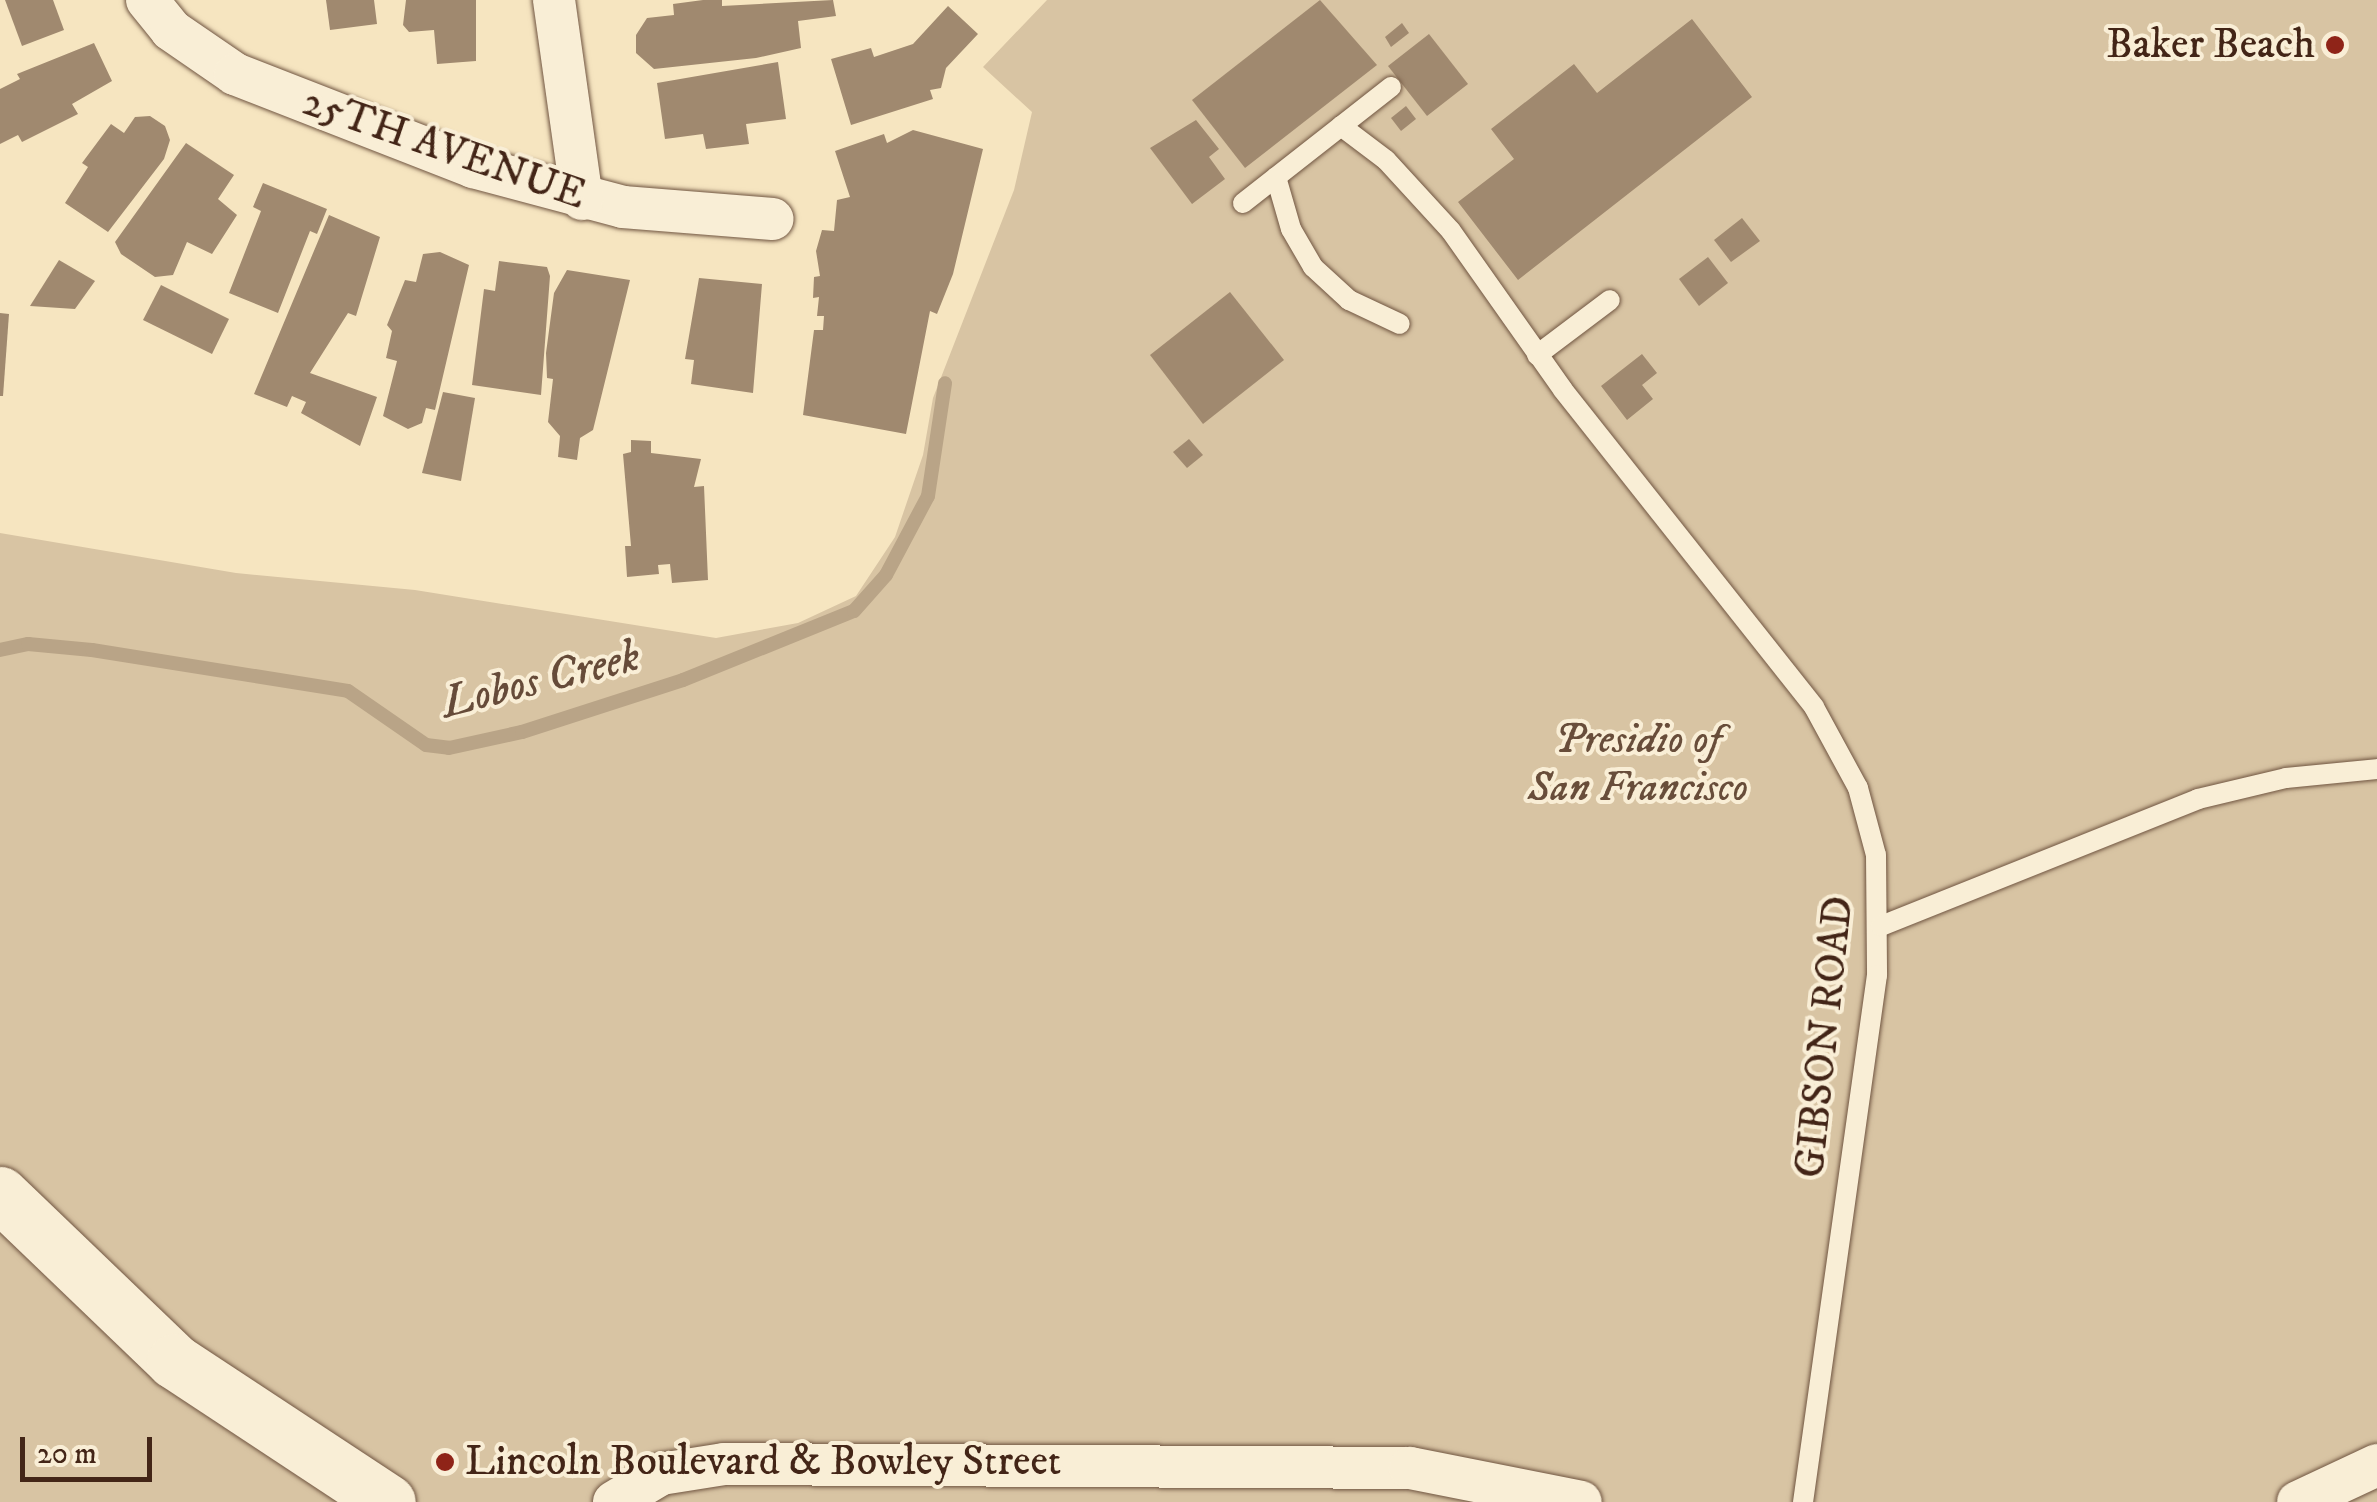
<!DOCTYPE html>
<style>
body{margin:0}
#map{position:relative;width:2377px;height:1502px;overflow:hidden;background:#f6e5c0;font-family:"IM FELL DW Pica",serif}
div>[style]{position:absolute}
.green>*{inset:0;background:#d8c4a3}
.stream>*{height:14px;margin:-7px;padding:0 7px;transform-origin:7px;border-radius:7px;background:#b9a487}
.building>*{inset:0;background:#a0896f}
.roads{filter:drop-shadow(0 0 2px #705541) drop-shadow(0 0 2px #705541)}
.lane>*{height:20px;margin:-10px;padding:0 10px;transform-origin:10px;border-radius:10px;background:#f9eed6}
.street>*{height:42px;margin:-21px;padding:0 21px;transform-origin:21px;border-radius:21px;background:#f9eed6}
.secondary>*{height:55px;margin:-27.5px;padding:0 27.5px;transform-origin:27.5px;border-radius:27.5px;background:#f9eed6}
.dots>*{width:28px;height:28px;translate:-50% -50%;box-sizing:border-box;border:5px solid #f9eed6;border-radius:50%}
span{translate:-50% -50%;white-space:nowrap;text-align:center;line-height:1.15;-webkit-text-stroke:8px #f9eed6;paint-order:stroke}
.poi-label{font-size:42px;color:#432517}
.right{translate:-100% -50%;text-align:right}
.left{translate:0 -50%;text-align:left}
.street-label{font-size:42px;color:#432517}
.park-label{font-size:42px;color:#684d3a;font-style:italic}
.water-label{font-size:45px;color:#664b39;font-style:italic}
.scale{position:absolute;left:20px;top:1437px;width:132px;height:45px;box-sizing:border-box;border:5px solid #432517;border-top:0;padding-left:12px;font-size:30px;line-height:35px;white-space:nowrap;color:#432517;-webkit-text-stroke:8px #f9eed6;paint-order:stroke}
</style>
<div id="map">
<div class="green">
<div style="clip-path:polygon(1047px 0,2377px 0,2377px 1502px,0 1502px,0 533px,236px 573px,415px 590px,716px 638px,798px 623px,856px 596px,895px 537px,923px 455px,933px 398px,1014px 190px,1032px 112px,983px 67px)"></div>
</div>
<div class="stream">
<div style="left:0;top:650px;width:29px;rotate:-12deg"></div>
<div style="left:28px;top:644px;width:64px;rotate:5.4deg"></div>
<div style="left:92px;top:650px;width:259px;rotate:9.1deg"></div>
<div style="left:348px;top:691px;width:95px;rotate:34.7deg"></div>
<div style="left:426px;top:745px;width:23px;rotate:7deg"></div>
<div style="left:449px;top:748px;width:75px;rotate:-12.4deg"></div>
<div style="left:522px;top:732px;width:169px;rotate:-17.9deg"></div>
<div style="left:683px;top:680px;width:184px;rotate:-22deg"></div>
<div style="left:854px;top:611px;width:48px;rotate:-48.4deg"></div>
<div style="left:886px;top:575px;width:89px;rotate:-62deg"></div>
<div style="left:928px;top:496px;width:114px;rotate:-81.4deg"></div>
</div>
<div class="building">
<div style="clip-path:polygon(5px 0,53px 0,64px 30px,22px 46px)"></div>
<div style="clip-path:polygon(326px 0,374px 0,377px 24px,330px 30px)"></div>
<div style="clip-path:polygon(406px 0,476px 0,476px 61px,437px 64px,434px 30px,409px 32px,403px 25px)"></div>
<div style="clip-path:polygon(703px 0,722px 0,722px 6px,833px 0,836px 16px,798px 21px,801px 48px,756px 58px,654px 69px,636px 53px,636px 35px,647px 18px,674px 15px,673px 4px)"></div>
<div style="clip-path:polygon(1320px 0,1377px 65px,1245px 168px,1192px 100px)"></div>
<div style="clip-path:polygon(948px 6px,978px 34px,946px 68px,941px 88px,930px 90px,933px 99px,851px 125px,831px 59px,871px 48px,874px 57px,913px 44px)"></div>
<div style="clip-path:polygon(1692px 19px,1752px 97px,1518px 280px,1458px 202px,1514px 159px,1491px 129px,1574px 64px,1597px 93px)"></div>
<div style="clip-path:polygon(1402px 23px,1409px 33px,1391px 47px,1385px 37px)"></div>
<div style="clip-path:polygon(1429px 34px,1468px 84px,1427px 116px,1388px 66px)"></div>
<div style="clip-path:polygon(94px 43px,112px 81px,72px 104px,78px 114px,22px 142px,18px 135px,0 144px,0 89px,20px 79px,17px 74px)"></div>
<div style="clip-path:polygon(778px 62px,786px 119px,746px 124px,749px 144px,706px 149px,703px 134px,665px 139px,657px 83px)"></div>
<div style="clip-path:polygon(1406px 106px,1416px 119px,1401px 131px,1391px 118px)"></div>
<div style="clip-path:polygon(150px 116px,165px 126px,170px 140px,164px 159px,108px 232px,65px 203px,88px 167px,82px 163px,111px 124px,124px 133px,135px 117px)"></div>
<div style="clip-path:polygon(1196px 120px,1219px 149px,1209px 157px,1225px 179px,1192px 204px,1150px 148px)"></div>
<div style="clip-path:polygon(913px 130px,983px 149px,953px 274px,937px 314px,930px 311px,906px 434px,803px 415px,814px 330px,823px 330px,824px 316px,817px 316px,819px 297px,813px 298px,814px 277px,820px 276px,816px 251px,822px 230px,834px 231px,837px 200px,850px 197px,835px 151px,884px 134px,887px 143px)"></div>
<div style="clip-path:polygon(186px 143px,234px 175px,218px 199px,237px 215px,212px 254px,187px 242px,173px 275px,155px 277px,121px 254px,115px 242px)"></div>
<div style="clip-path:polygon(263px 183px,327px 209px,317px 234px,310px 231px,278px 313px,229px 293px,261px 211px,253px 207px)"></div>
<div style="clip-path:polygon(329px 215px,380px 237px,356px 316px,348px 313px,310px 373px,377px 397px,360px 446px,301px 413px,306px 402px,292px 396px,287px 407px,254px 394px)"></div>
<div style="clip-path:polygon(1742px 218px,1760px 241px,1731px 262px,1714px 240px)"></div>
<div style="clip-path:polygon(440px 252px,469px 265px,435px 410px,426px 408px,422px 423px,408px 429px,383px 416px,397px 361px,386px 358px,392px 331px,387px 325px,405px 280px,416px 282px,423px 254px)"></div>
<div style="clip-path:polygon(1708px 257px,1728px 283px,1699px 306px,1679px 279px)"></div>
<div style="clip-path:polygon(59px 260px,95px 281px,75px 309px,30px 306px)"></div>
<div style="clip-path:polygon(499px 261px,547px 267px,550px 276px,541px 395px,472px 385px,484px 289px,495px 291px)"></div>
<div style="clip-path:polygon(567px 270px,630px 280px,593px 430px,580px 438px,577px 460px,558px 457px,560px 436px,548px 422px,553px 379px,547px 378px,546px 353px,554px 293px)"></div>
<div style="clip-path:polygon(699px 278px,762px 284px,753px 393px,691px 384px,694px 360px,685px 359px)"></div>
<div style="clip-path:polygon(161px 285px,229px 319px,212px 354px,143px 320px)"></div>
<div style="clip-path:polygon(1230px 292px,1284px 360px,1203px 424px,1150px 355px)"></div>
<div style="clip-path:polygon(0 313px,9px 314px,3px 396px,0 396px)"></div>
<div style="clip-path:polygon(1642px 354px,1657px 373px,1642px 385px,1653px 399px,1627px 420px,1601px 386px)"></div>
<div style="clip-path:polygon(443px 392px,475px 398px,461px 481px,422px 473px)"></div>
<div style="clip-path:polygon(1189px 439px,1203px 455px,1187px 468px,1173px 452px)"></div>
<div style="clip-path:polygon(631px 440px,651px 441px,651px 453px,701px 459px,694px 487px,704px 486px,708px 580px,672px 583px,670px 564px,658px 565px,659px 574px,627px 577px,625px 546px,631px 546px,623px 454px,631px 452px)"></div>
</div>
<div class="roads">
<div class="lane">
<div style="left:1341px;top:126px;width:56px;rotate:37.1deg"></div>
<div style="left:1386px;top:160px;width:96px;rotate:47.5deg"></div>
<div style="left:1451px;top:231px;width:194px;rotate:54.8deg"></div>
<div style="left:1563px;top:390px;width:404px;rotate:51.6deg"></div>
<div style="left:1814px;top:707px;width:92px;rotate:61.5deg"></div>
<div style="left:1858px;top:788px;width:69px;rotate:75deg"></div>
<div style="left:1876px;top:855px;width:120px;rotate:89.5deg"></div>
<div style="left:1877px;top:975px;width:532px;rotate:97.99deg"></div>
<div style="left:1276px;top:177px;width:54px;rotate:73.9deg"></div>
<div style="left:1291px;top:229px;width:44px;rotate:59.9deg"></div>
<div style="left:1313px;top:267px;width:49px;rotate:42.5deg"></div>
<div style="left:1349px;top:300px;width:56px;rotate:25.2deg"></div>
<div style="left:1243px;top:203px;width:188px;rotate:-38.1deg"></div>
<div style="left:1537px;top:355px;width:91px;rotate:-37deg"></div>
<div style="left:1881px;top:926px;width:341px;rotate:-21.8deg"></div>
<div style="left:2198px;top:799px;width:90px;rotate:-13.4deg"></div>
<div style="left:2286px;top:778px;width:91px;rotate:-5.6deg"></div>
</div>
<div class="street">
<div style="left:147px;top:0;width:38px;rotate:51deg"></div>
<div style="left:171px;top:30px;width:78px;rotate:34.5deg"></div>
<div style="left:235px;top:74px;width:256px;rotate:21.3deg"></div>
<div style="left:473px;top:167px;width:155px;rotate:14.9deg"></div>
<div style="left:623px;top:207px;width:150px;rotate:4.6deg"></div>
<div style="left:554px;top:0;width:201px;rotate:82deg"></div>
<div style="left:614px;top:1502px;width:55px;rotate:-30.8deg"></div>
<div style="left:661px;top:1474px;width:64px;rotate:-9deg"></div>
<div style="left:724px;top:1464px;width:686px;rotate:0.33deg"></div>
<div style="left:1410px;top:1468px;width:174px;rotate:11.2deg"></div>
<div style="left:2298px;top:1502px;width:87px;rotate:-25.1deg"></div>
</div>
<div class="secondary">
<div style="left:0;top:1194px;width:241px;rotate:43.8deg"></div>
<div style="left:174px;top:1361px;width:256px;rotate:33.4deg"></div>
</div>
</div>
<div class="dots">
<div style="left:2335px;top:45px;background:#8f2418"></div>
<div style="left:445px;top:1462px;background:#8f2418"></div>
</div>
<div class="poi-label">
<span class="right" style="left:2315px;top:45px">Baker Beach</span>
<span class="left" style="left:465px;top:1462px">Lincoln Boulevard &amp; Bowley Street</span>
</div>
<div class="street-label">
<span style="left:444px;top:149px;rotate:19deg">25TH AVENUE</span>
<span style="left:1825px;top:1037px;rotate:-84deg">GIBSON ROAD</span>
</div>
<div class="park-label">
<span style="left:1638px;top:764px">Presidio of<br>San Francisco</span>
</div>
<div class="water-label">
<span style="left:541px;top:681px;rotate:-14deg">Lobos Creek</span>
</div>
<div class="scale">20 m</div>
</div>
